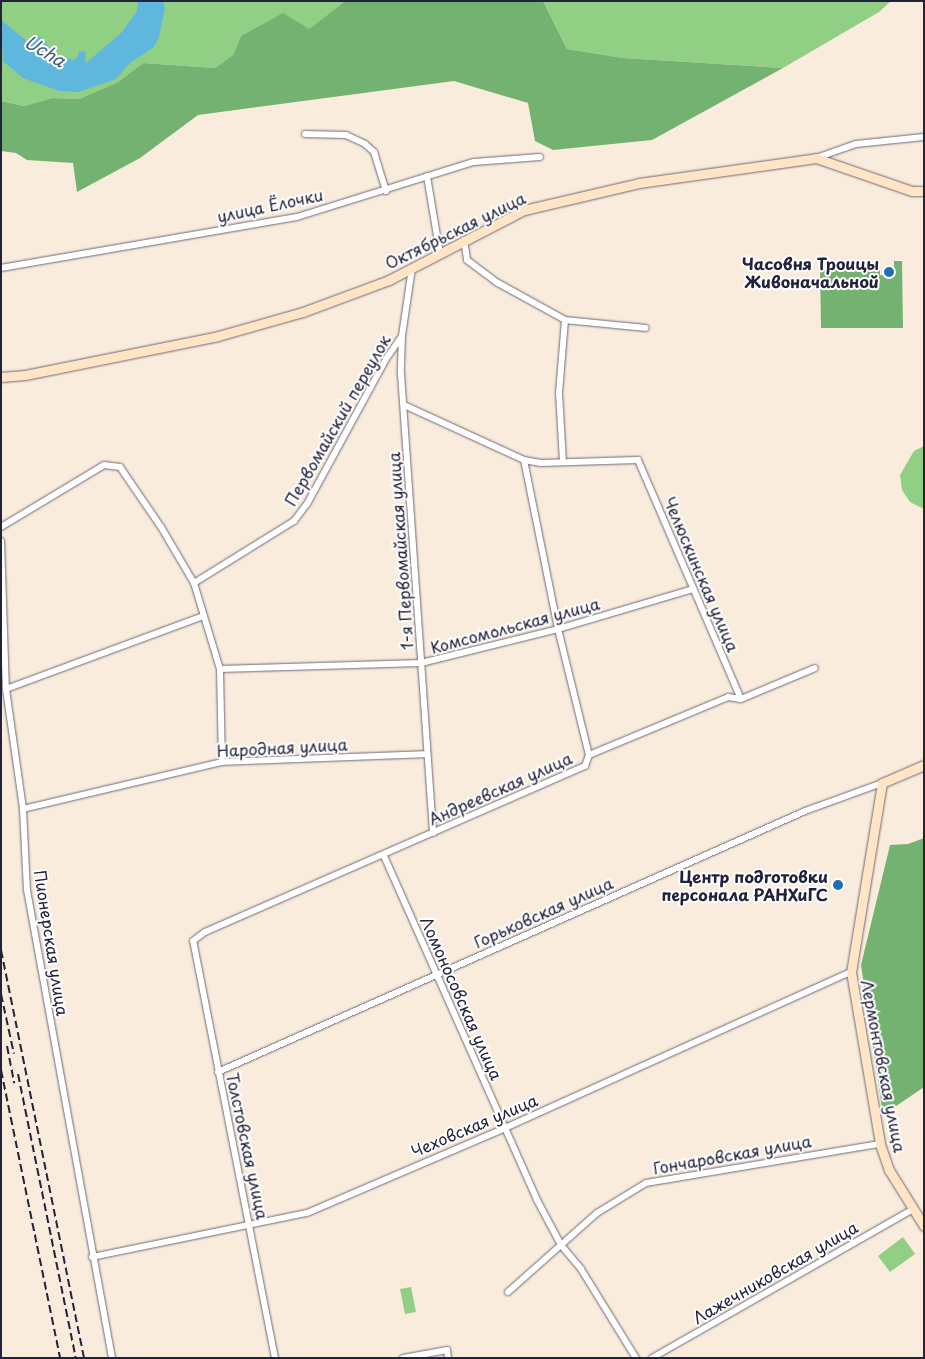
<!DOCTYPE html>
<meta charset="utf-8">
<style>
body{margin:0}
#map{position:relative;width:925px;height:1359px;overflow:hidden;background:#f9ecdd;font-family:"Playpen Sans",sans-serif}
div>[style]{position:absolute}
.green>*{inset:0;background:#91cf85}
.forest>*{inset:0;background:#74b272}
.water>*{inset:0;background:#60b7dd}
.roads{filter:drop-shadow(0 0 1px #6d6974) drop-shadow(0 0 1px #6d6974)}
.street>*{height:6px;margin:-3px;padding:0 3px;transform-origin:3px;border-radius:3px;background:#fff}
.secondary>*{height:9px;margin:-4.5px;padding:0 4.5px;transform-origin:4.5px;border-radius:4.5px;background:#ffe4c6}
.rail>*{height:2px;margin-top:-1px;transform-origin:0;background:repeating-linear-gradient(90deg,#22223b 0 8px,transparent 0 12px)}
.dots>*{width:14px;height:14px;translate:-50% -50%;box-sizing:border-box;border:2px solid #fff;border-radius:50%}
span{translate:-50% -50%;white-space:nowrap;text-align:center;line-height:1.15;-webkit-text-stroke:4px #fff;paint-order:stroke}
.street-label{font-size:16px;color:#22223b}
.poi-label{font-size:16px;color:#22223b;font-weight:700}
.right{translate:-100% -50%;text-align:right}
.water-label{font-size:18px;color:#3b5e7c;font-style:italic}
.frame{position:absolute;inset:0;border:2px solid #22223b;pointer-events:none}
</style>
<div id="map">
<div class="green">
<div style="clip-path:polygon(1px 1px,345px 1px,309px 29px,241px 36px,233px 55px,215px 68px,143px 63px,118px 82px,79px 99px,52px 98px,24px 106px,1px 101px)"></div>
<div style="clip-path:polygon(543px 1px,891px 1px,879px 12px,783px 68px,623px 58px,567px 49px)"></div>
<div style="clip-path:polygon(924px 446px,924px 509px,910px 502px,902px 490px,900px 475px,914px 451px)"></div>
<div style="clip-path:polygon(903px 1237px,915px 1254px,890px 1272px,878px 1256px)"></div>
<div style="clip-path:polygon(411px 1287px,416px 1312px,405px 1314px,400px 1289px)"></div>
</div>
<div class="forest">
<div style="clip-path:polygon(345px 1px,543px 1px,567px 49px,623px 58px,783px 68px,652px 140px,553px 150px,535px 141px,528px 103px,454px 81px,198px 115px,140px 158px,77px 192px,73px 163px,27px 160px,16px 153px,1px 151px,1px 101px,24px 106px,52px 98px,79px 99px,118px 82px,143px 63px,215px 68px,233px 55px,241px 36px,283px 13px,309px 29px)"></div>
<div style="clip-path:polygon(894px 261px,902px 261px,903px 328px,821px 328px,820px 263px,880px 263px,880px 275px,894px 275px)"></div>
<div style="clip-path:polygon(924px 838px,924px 1087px,883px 1115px,861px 965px,890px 845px,908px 844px)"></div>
</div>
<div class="water">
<div style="clip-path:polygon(138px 1px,163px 1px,165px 8px,159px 37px,154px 47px,130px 63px,116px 79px,78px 92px,59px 91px,23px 78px,3px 61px,1px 20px,27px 41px,36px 36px,42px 38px,55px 55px,73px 60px,77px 58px,79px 52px,85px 51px,86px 63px,122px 32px,137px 11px)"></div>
</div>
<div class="roads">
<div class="street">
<div style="left:305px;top:134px;width:41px;rotate:1.4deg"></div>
<div style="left:346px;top:135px;width:21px;rotate:25deg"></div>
<div style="left:365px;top:144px;width:12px;rotate:42deg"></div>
<div style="left:374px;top:152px;width:41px;rotate:72.9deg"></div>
<div style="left:816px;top:158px;width:42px;rotate:-19.3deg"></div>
<div style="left:856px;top:144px;width:68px;rotate:-5.9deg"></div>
<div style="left:427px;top:176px;width:79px;rotate:80.5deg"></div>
<div style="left:464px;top:240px;width:20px;rotate:81deg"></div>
<div style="left:467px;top:260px;width:39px;rotate:37deg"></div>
<div style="left:498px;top:283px;width:77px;rotate:28.9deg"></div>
<div style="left:565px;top:320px;width:81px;rotate:5.6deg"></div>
<div style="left:1px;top:268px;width:300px;rotate:-9.8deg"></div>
<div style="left:297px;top:217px;width:185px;rotate:-17.3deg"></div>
<div style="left:474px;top:162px;width:66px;rotate:-4.3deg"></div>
<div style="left:412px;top:268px;width:69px;rotate:98.4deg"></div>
<div style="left:402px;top:336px;width:38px;rotate:92deg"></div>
<div style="left:401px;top:374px;width:460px;rotate:86deg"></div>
<div style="left:404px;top:405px;width:132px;rotate:24.6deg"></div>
<div style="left:524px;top:460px;width:17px;rotate:10deg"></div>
<div style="left:541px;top:463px;width:97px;rotate:-1.8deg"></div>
<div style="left:638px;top:460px;width:260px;rotate:66.7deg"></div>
<div style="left:524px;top:460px;width:172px;rotate:78.6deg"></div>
<div style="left:558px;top:629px;width:130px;rotate:76.2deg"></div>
<div style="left:563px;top:462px;width:69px;rotate:-93.3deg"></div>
<div style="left:559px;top:393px;width:73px;rotate:-85.3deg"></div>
<div style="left:1px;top:527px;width:120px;rotate:-31deg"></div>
<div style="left:104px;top:465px;width:16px;rotate:7deg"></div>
<div style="left:120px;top:467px;width:73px;rotate:55.7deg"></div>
<div style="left:161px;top:527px;width:65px;rotate:59.5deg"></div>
<div style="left:194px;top:583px;width:90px;rotate:73.2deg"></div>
<div style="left:220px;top:669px;width:93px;rotate:88.8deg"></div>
<div style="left:1px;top:541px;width:148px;rotate:88.1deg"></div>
<div style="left:6px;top:689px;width:121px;rotate:81.9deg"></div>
<div style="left:23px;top:809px;width:81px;rotate:87.2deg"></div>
<div style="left:27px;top:890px;width:476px;rotate:79.7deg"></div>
<div style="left:194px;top:583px;width:118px;rotate:-31.8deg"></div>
<div style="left:294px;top:521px;width:21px;rotate:-53deg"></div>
<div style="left:307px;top:504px;width:165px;rotate:-61.4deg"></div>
<div style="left:386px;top:359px;width:28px;rotate:-55deg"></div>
<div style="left:220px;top:669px;width:201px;rotate:-1.7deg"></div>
<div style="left:421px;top:663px;width:141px;rotate:-13.9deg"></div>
<div style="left:558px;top:629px;width:141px;rotate:-16.5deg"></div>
<div style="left:6px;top:689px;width:210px;rotate:-20.3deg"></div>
<div style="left:23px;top:809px;width:204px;rotate:-13.3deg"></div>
<div style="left:222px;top:762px;width:205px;rotate:-2.2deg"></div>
<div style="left:384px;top:856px;width:376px;rotate:66deg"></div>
<div style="left:537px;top:1200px;width:51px;rotate:61.9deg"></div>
<div style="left:561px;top:1245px;width:31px;rotate:50deg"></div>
<div style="left:581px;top:1269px;width:105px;rotate:58.3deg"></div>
<div style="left:218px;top:1072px;width:642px;rotate:-23.97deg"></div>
<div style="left:805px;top:811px;width:82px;rotate:-20deg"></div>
<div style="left:92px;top:1257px;width:219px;rotate:-11.6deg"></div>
<div style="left:307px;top:1213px;width:215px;rotate:-23.2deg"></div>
<div style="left:505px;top:1128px;width:380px;rotate:-24.3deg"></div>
<div style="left:508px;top:1292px;width:119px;rotate:-41.6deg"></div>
<div style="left:597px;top:1213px;width:57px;rotate:-31.5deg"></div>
<div style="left:646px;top:1183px;width:237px;rotate:-9.5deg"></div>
<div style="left:275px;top:1358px;width:425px;rotate:-101.1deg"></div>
<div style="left:193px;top:941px;width:15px;rotate:-37deg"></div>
<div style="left:205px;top:932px;width:415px;rotate:-23.6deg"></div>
<div style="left:585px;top:766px;width:12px;rotate:-70deg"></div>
<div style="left:589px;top:755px;width:151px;rotate:-22.6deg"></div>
<div style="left:728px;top:697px;width:13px;rotate:9deg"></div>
<div style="left:741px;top:699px;width:80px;rotate:-22.7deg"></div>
<div style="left:403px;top:1358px;width:45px;rotate:-10.3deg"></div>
<div style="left:447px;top:1350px;width:8px;rotate:83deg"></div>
<div style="left:652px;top:1358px;width:298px;rotate:-29.7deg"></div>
</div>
<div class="secondary">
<div style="left:1px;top:377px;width:24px;rotate:-5deg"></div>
<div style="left:25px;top:375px;width:197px;rotate:-11.4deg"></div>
<div style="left:218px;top:336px;width:88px;rotate:-15.8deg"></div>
<div style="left:303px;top:312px;width:92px;rotate:-20.4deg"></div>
<div style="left:389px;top:280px;width:152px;rotate:-27.4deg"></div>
<div style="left:524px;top:210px;width:118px;rotate:-13.2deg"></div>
<div style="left:639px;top:183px;width:179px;rotate:-8deg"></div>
<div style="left:816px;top:158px;width:102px;rotate:19deg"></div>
<div style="left:912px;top:191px;width:12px"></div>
<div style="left:924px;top:765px;width:46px;rotate:156.8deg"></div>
<div style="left:882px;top:783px;width:192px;rotate:99.3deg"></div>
<div style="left:851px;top:972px;width:174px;rotate:80.4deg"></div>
<div style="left:880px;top:1144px;width:28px;rotate:71deg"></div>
<div style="left:889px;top:1170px;width:66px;rotate:58deg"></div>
</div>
</div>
<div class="rail">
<div style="left:1px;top:950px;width:416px;rotate:78.5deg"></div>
<div style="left:1px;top:994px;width:61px;rotate:77.8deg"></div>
<div style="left:7px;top:1046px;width:38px;rotate:79deg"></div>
<div style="left:1px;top:1070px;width:294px;rotate:78.4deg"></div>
<div style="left:18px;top:1074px;width:290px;rotate:78.5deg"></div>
</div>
<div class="dots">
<div style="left:889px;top:272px;background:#1f6fb2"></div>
<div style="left:838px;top:885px;background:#1f6fb2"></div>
</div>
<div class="street-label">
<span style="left:270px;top:205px;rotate:-12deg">улица Ёлочки</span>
<span style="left:455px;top:230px;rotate:-26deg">Октябрьская улица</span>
<span style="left:337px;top:420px;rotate:-60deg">Первомайский переулок</span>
<span style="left:400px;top:551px;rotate:-94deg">1-я Первомайская улица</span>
<span style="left:702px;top:574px;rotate:67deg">Челюскинская улица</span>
<span style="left:515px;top:625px;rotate:-15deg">Комсомольская улица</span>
<span style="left:282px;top:747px;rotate:-3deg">Народная улица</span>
<span style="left:500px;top:788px;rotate:-24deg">Андреевская улица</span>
<span style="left:543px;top:912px;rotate:-24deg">Горьковская улица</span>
<span style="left:52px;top:943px;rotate:81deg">Пионерская улица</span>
<span style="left:462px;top:998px;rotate:66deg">Ломоносовская улица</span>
<span style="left:884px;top:1066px;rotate:79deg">Лермонтовская улица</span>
<span style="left:474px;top:1125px;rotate:-23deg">Чеховская улица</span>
<span style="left:248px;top:1146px;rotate:78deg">Толстовская улица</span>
<span style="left:732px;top:1154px;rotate:-10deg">Гончаровская улица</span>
<span style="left:775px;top:1272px;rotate:-30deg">Лажечниковская улица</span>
</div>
<div class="poi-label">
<span class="right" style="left:879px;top:272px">Часовня Троицы<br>Живоначальной</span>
<span class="right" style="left:828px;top:885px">Центр подготовки<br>персонала РАНХиГС</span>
</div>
<div class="water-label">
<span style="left:45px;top:51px;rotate:31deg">Ucha</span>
</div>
<div class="frame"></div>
</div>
